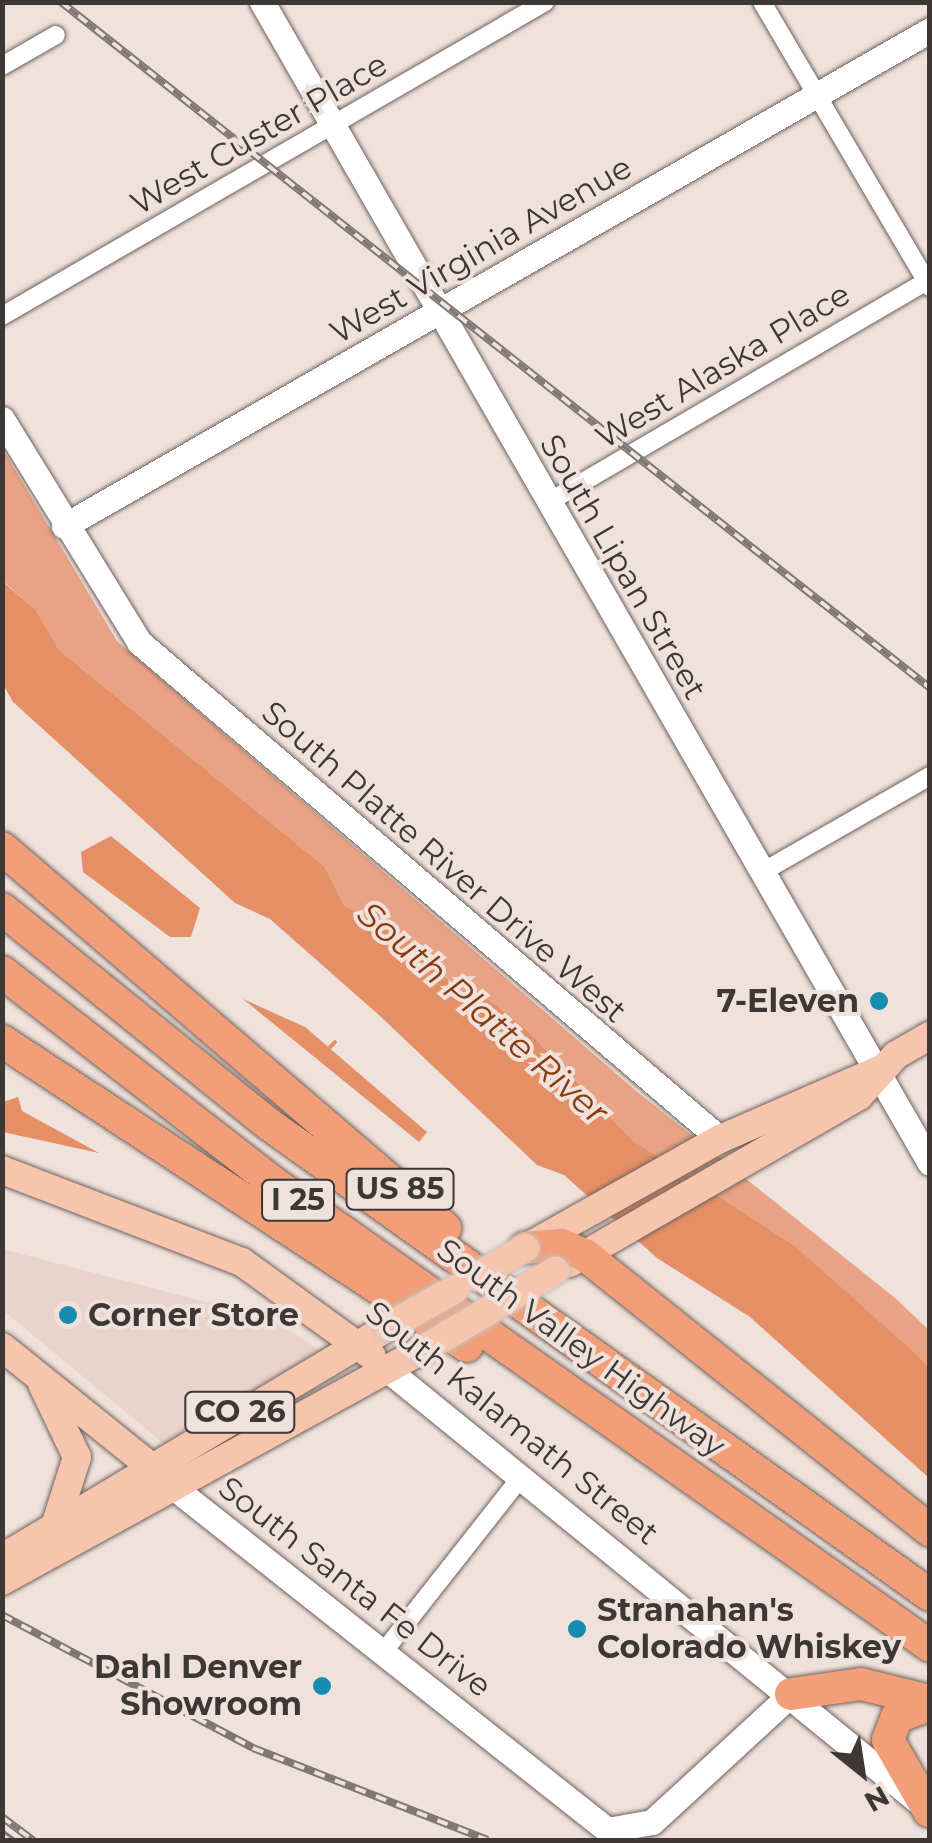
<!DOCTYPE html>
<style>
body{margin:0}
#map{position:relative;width:932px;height:1843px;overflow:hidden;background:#efe1db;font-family:Montserrat,sans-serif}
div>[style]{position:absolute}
.built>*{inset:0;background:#e9d3ca}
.green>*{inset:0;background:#e8a384}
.water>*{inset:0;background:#e58f67}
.stream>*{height:4px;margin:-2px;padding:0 2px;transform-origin:2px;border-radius:2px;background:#e58f67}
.roads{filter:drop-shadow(0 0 2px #6f625d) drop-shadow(0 0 2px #6f625d)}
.street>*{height:18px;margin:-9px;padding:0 9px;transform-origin:9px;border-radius:9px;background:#fff}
.secondary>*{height:25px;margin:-12.5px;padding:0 12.5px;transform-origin:12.5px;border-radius:12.5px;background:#fff}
.primary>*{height:28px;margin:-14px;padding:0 14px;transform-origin:14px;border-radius:14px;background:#f7c5ae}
.highway>*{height:32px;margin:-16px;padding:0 16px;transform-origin:16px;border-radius:16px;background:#f29e78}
.tram>*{height:2.5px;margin:-1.25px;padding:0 1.25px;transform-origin:1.25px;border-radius:1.25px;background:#807874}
.rail>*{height:8px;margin-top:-4px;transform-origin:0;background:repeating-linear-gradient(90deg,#efe1db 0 11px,#807874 0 22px);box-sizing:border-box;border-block:2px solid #807874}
.bridges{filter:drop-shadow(0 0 2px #c5c3c2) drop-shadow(0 0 2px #c5c3c2)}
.primary-bridge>*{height:28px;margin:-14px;padding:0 14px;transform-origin:14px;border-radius:14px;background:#f7c5ae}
.dots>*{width:28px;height:28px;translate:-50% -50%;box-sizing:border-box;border:5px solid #efe1db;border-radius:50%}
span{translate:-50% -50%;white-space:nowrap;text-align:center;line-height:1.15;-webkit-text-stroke:8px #efe1db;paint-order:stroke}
.shield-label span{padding:2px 8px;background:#efe1db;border:2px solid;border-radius:8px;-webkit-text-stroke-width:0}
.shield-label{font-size:30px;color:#3d3835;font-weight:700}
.street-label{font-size:32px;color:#3d3835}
.poi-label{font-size:32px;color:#3d3835;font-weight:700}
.right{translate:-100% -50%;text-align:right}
.left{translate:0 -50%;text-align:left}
.water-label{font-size:35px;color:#893b10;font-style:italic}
.frame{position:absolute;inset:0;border:5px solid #3d3835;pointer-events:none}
.north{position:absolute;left:812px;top:1723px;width:100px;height:100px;-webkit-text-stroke:8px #efe1db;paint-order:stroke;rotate:150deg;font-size:28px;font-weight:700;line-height:40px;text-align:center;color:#3d3835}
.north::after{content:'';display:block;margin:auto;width:35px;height:45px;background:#3d3835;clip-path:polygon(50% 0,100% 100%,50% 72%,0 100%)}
</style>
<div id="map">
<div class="built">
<div style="clip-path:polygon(2px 1249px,275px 1320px,320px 1351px,163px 1443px,3px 1310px)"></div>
</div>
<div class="green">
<div style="clip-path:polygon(2px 448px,117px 641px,635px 1090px,895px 1298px,929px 1330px,929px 1369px,795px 1246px,632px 1140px,524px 1027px,482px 994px,466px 997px,383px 913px,364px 918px,344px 905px,325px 867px,59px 650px,36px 610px,3px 581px)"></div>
</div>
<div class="water">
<div style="clip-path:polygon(2px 581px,36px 610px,59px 650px,325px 867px,344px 905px,364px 917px,383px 913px,465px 997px,482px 994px,524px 1027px,632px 1140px,795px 1246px,919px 1357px,929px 1369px,929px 1478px,750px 1317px,657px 1258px,564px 1175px,537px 1165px,380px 1016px,270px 919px,235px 903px,13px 702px,3px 684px)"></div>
<div style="clip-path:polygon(111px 836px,200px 908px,191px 937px,170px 937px,83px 872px,81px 852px)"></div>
<div style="clip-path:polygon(243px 999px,305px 1027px,427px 1132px,419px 1142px)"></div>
<div style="clip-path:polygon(18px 1097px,22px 1111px,99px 1153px,3px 1132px,3px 1102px)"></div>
</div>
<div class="stream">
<div style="left:330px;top:1047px;width:7px;rotate:-45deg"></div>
</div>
<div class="roads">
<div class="street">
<div style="left:762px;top:2px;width:331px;rotate:59.5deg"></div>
<div style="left:2px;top:66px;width:62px;rotate:-29.9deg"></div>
<div style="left:2px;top:316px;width:627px;rotate:-30.04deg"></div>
<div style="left:547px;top:503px;width:444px;rotate:-30.3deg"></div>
<div style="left:764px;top:871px;width:191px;rotate:-29.8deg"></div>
<div style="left:381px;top:1655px;width:228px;rotate:-51.8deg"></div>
</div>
<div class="secondary">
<div style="left:262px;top:2px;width:1339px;rotate:60.09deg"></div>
<div style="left:2px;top:419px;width:262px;rotate:58.4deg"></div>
<div style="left:139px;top:642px;width:765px;rotate:40.54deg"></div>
<div style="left:64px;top:526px;width:998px;rotate:-29.8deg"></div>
<div style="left:388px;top:1370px;width:683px;rotate:39.12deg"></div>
<div style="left:177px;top:1490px;width:565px;rotate:38.31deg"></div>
<div style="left:607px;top:1830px;width:46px;rotate:-10.1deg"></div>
<div style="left:652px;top:1822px;width:189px;rotate:-42.6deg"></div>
</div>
<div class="primary">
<div style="left:2px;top:1170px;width:257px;rotate:21deg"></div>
<div style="left:242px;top:1262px;width:160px;rotate:35.9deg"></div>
<div style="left:529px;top:1246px;width:219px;rotate:-29.3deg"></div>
<div style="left:720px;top:1139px;width:173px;rotate:-23.5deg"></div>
<div style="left:570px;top:1263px;width:334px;rotate:-30deg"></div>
<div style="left:859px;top:1096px;width:55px;rotate:-47.9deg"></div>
<div style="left:896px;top:1055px;width:39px;rotate:-30deg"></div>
<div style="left:2px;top:1347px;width:204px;rotate:38.8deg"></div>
<div style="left:42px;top:1384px;width:81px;rotate:64.4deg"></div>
<div style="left:77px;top:1457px;width:69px;rotate:107.7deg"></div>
<div style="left:2px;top:1558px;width:450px;rotate:-30.9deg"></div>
<div style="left:2px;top:1581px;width:479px;rotate:-28.8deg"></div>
</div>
<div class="highway">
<div style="left:2px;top:848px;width:584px;rotate:40.62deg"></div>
<div style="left:2px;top:909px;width:344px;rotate:38.9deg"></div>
<div style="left:270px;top:1125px;width:810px;rotate:35.46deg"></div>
<div style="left:2px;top:972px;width:341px;rotate:37.8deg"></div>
<div style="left:271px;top:1181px;width:807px;rotate:35.21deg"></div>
<div style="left:2px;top:1041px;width:556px;rotate:33.26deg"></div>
<div style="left:525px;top:1248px;width:36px;rotate:-5deg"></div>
<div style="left:561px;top:1245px;width:26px;rotate:23deg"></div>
<div style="left:585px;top:1255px;width:441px;rotate:38.6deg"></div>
<div style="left:791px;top:1694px;width:71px;rotate:-8.1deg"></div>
<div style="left:861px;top:1684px;width:71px;rotate:13.8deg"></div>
<div style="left:929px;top:1811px;width:82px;rotate:-120deg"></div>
<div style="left:888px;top:1740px;width:25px;rotate:-69deg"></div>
<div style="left:897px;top:1717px;width:35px;rotate:-20deg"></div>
</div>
</div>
<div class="tram">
<div style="left:2px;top:1830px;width:17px;rotate:36deg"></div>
</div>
<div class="rail">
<div style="left:61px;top:2px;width:1107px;rotate:38.29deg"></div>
<div style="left:2px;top:1615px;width:284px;rotate:27.9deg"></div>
<div style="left:253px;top:1748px;width:252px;rotate:21.4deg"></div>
<div style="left:2px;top:1817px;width:39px;rotate:37deg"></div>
</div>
<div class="bridges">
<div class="primary-bridge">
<div style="left:476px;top:1277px;width:57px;rotate:-30.6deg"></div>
<div style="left:388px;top:1327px;width:77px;rotate:-29.6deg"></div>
<div style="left:422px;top:1350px;width:155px;rotate:-30.7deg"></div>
</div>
</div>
<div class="dots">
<div style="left:879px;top:1001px;background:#188cb0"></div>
<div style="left:68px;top:1315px;background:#188cb0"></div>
<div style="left:577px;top:1629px;background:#188cb0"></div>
<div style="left:322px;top:1686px;background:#188cb0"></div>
</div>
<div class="shield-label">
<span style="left:400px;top:1189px">US 85</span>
<span style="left:298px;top:1200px">I 25</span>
<span style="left:240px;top:1412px">CO 26</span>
</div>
<div class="street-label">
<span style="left:259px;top:134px;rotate:-30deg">West Custer Place</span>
<span style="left:481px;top:250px;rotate:-30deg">West Virginia Avenue</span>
<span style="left:723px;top:366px;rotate:-31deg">West Alaska Place</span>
<span style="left:623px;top:567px;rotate:60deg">South Lipan Street</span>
<span style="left:444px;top:862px;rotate:41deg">South Platte River Drive West</span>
<span style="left:581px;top:1348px;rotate:36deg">South Valley Highway</span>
<span style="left:512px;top:1423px;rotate:39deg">South Kalamath Street</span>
<span style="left:355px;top:1587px;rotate:38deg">South Santa Fe Drive</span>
</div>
<div class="poi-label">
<span class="right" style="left:859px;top:1001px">7-Eleven</span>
<span class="left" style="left:88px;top:1315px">Corner Store</span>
<span class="left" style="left:597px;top:1629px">Stranahan's<br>Colorado Whiskey</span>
<span class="right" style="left:302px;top:1686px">Dahl Denver<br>Showroom</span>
</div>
<div class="water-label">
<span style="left:483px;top:1013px;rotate:41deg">South Platte River</span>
</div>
<div class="frame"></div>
<div class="north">N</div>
</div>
